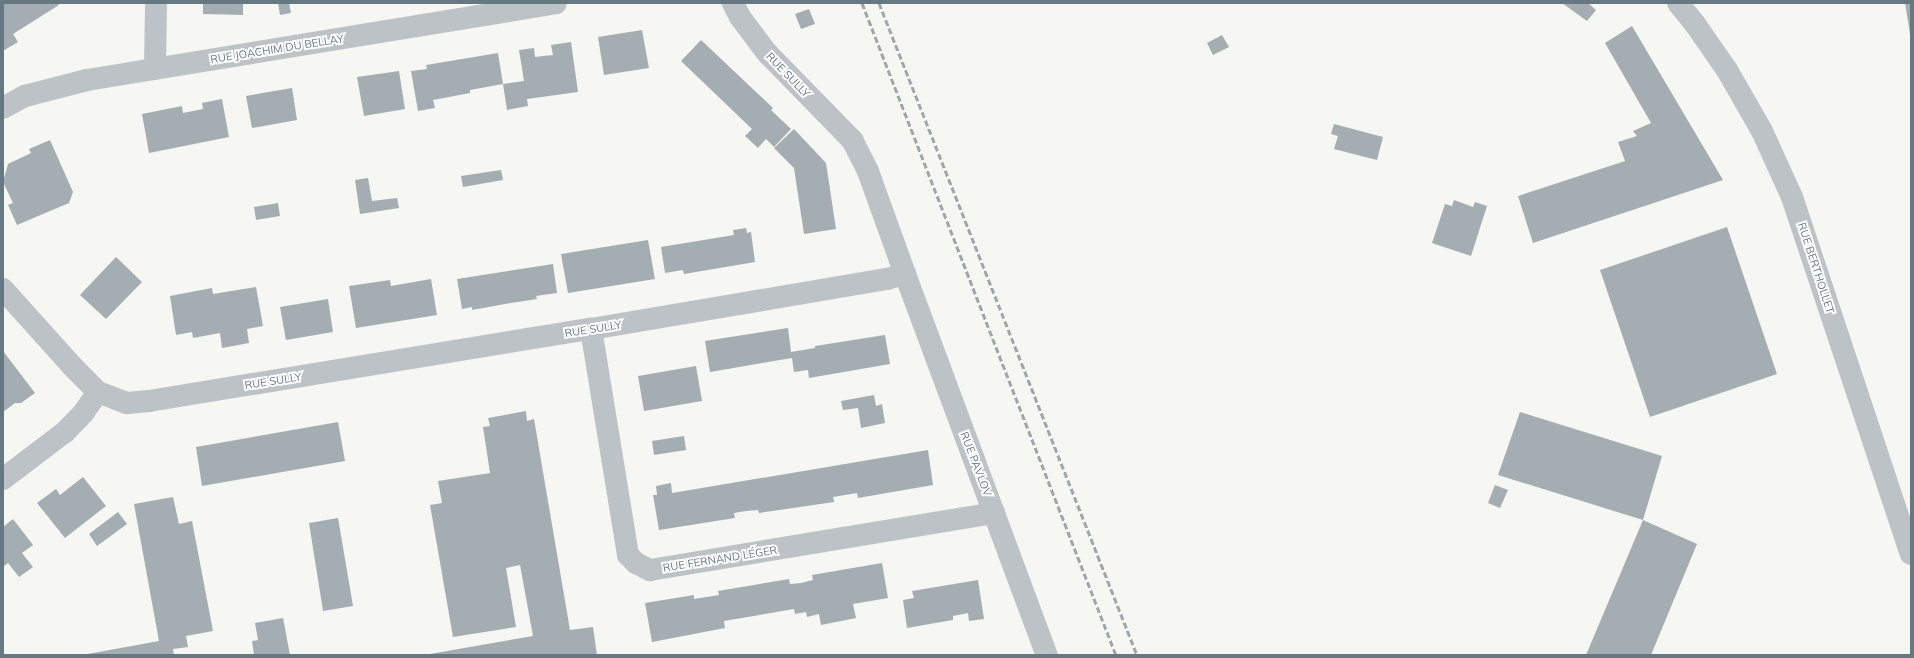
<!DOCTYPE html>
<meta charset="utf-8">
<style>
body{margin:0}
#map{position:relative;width:1914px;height:658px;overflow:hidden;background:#f6f6f3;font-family:Mulish,sans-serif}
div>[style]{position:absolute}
.building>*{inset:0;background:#a4aeb2}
.minor>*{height:22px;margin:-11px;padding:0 11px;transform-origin:11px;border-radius:11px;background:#bcc2c5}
.tertiary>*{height:22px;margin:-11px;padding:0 11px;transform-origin:11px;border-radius:11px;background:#bcc2c5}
.rail>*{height:3px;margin-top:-1.5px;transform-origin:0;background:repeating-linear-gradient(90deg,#9ea6aa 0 6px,transparent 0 9px)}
span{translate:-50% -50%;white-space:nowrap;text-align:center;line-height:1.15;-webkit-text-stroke:4px #fff;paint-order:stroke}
.street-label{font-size:11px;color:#667983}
.frame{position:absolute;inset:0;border:4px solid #667983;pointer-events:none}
</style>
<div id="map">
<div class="building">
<div style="clip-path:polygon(3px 3px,57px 3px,59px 5px,13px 34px,18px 42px,3px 51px)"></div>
<div style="clip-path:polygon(203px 3px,243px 3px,243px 15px,203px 14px)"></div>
<div style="clip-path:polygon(278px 3px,289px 3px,291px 13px,280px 15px)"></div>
<div style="clip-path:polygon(1562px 3px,1588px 3px,1596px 10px,1587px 21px)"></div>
<div style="clip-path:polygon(1905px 3px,1911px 3px,1911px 34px,1910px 34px)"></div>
<div style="clip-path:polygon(809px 9px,815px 24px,801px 29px,795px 14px)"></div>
<div style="clip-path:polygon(1632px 26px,1723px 180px,1533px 243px,1518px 196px,1625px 161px,1618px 142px,1637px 136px,1633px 131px,1651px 123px,1605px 43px)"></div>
<div style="clip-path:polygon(642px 30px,649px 68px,604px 75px,598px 37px)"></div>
<div style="clip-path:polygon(1222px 35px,1229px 47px,1213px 55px,1207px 43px)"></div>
<div style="clip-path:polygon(701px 40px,773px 108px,771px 110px,791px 129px,774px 147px,766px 139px,758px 148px,745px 136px,752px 129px,681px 61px)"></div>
<div style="clip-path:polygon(571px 42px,578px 92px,527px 99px,528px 106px,507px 110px,503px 84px,524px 81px,519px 50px,534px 48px,535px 57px,543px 56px,553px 55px,551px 45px)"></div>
<div style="clip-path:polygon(498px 53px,503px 84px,470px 90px,470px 93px,433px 100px,435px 108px,418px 111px,411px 71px,427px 69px,426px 65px)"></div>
<div style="clip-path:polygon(399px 71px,405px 109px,364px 116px,357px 77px)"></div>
<div style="clip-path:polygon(292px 88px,297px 120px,252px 128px,246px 96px)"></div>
<div style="clip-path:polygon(222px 99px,229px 137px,149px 153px,142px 114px,182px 106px,183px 113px,203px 109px,202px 103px)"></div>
<div style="clip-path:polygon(1334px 124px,1383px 137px,1377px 160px,1334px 149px,1338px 136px,1331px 134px)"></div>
<div style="clip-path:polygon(794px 129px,826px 163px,836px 229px,804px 234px,794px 168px,774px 148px)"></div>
<div style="clip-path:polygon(50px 140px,73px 192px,69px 203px,17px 225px,8px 205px,13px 203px,3px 182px,8px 164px,31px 153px,29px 149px)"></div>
<div style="clip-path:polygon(501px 170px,503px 180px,463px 187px,461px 176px)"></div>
<div style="clip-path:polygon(368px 178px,372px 201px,397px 198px,399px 208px,360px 214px,355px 180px)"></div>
<div style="clip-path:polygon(1454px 200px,1473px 207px,1475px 202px,1487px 206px,1471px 256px,1432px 243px,1445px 204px,1452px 206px)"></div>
<div style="clip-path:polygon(278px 203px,280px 216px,256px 220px,254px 207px)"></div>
<div style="clip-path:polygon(1727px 227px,1777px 374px,1650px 417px,1600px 270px)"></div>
<div style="clip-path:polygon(746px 228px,747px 233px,751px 232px,755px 262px,684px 274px,683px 270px,665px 273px,661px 247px,734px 235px,733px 230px)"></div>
<div style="clip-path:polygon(648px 240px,655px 279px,568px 293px,561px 254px)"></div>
<div style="clip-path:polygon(116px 257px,142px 282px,106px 319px,80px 295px)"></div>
<div style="clip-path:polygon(553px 264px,557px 293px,536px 296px,537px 299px,505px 304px,472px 310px,472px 307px,462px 309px,457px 279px)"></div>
<div style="clip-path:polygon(431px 279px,437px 315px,356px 328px,349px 286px,390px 280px,391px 286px)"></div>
<div style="clip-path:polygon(256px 287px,263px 326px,247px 329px,249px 343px,222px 348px,220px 333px,193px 338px,192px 332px,176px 335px,170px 296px,212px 288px,213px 294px)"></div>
<div style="clip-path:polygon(328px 299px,333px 332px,286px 340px,280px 307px)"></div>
<div style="clip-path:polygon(788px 328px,791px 352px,815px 348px,815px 346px,885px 335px,890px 364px,809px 378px,808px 370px,794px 372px,792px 358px,710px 372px,705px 341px)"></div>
<div style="clip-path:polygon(3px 351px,35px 393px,21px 403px,15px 403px,3px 412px)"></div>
<div style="clip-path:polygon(696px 366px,702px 401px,644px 411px,638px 376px)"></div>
<div style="clip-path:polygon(874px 395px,876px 406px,882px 404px,885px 423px,861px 428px,858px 408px,843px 410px,841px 401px)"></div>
<div style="clip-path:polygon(526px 411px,527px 421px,534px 419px,570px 630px,593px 627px,597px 655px,424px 655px,533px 636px,520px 565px,506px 568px,516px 627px,453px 637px,430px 505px,442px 503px,438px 481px,490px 473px,483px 427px,490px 426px,488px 418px)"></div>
<div style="clip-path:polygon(1520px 412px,1662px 456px,1643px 520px,1697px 544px,1651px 655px,1586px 655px,1643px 520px,1498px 475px)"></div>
<div style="clip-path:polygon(338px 422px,345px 461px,202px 486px,196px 447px)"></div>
<div style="clip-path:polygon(684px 436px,686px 450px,654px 455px,652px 441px)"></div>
<div style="clip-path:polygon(928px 450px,933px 485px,858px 498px,857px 493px,833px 497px,834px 502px,759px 513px,758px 510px,746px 511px,734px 513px,735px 518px,659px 530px,653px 495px,657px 495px,656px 486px,671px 483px,672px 493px)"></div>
<div style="clip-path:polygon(83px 477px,106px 506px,65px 538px,37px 503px,56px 489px,60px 495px)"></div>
<div style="clip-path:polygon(1495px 485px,1508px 490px,1500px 508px,1488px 503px)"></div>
<div style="clip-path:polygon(173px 497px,179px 524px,192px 521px,213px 631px,186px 636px,188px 647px,173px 649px,174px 655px,82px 655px,159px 641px,134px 504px)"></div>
<div style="clip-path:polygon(118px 512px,127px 524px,97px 546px,89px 534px)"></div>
<div style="clip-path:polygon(338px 518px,353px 606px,323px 611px,309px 523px)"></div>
<div style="clip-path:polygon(13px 519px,33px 545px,22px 553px,33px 567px,19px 577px,8px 563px,3px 567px,3px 527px)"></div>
<div style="clip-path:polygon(882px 563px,888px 598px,853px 604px,856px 618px,821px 625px,819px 614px,807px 617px,806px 612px,795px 614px,794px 609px,724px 621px,725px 628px,652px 642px,645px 603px,694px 595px,694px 599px,719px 595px,718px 591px,789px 579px,790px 584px,801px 583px,813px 580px,812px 575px)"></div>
<div style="clip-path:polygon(978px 580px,984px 619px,969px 621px,968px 613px,953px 616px,953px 620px,907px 628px,903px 600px,914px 598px,912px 591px)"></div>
<div style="clip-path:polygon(283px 618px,290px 655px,254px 655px,252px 641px,258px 640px,255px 623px)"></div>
</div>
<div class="minor">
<div style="left:155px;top:69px;width:66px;rotate:-89.1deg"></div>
<div style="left:3px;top:108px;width:25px;rotate:-29deg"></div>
<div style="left:25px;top:96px;width:64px;rotate:-14.5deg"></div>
<div style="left:87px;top:80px;width:475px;rotate:-9.3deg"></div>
<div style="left:905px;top:274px;width:407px;rotate:69.6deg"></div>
<div style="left:3px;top:289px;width:103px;rotate:48.1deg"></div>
<div style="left:72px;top:366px;width:37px;rotate:45deg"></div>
<div style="left:98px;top:392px;width:31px;rotate:21deg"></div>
<div style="left:127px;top:403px;width:22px;rotate:-5deg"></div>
<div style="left:149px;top:401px;width:448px;rotate:-9.3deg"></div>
<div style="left:591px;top:329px;width:300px;rotate:-9.6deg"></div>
<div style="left:887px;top:279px;width:19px;rotate:-16deg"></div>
<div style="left:905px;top:274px;width:109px;rotate:-109.8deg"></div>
<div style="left:868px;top:171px;width:34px;rotate:-117deg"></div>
<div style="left:853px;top:141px;width:123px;rotate:-134.3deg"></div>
<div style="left:767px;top:53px;width:45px;rotate:-126.9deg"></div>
<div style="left:740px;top:17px;width:16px;rotate:-117deg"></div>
<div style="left:591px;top:329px;width:229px;rotate:80.7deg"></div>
<div style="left:628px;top:555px;width:11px;rotate:45deg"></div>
<div style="left:636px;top:563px;width:16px;rotate:27deg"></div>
<div style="left:650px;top:570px;width:349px;rotate:-9.4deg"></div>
<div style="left:3px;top:479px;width:78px;rotate:-37.2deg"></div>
<div style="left:65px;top:432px;width:28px;rotate:-46deg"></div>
<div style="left:84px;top:412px;width:24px;rotate:-55deg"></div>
</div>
<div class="tertiary">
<div style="left:1678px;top:3px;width:27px;rotate:51deg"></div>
<div style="left:1695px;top:24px;width:56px;rotate:55.2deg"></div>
<div style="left:1727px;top:70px;width:70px;rotate:60.2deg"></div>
<div style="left:1762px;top:131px;width:72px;rotate:65.6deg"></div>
<div style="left:1792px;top:197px;width:376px;rotate:71.6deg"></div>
</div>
<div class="rail">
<div style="left:862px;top:3px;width:700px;rotate:68.72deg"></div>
<div style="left:879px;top:3px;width:701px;rotate:68.41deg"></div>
</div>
<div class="street-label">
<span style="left:277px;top:49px;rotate:-9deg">RUE JOACHIM DU BELLAY</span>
<span style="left:788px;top:75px;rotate:46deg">RUE SULLY</span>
<span style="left:1816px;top:268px;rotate:72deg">RUE BERTHOLLET</span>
<span style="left:593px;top:329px;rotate:-9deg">RUE SULLY</span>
<span style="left:273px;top:381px;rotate:-9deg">RUE SULLY</span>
<span style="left:976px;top:464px;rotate:69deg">RUE PAVLOV</span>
<span style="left:720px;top:559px;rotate:-9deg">RUE FERNAND LÉGER</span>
</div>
<div class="frame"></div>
</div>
